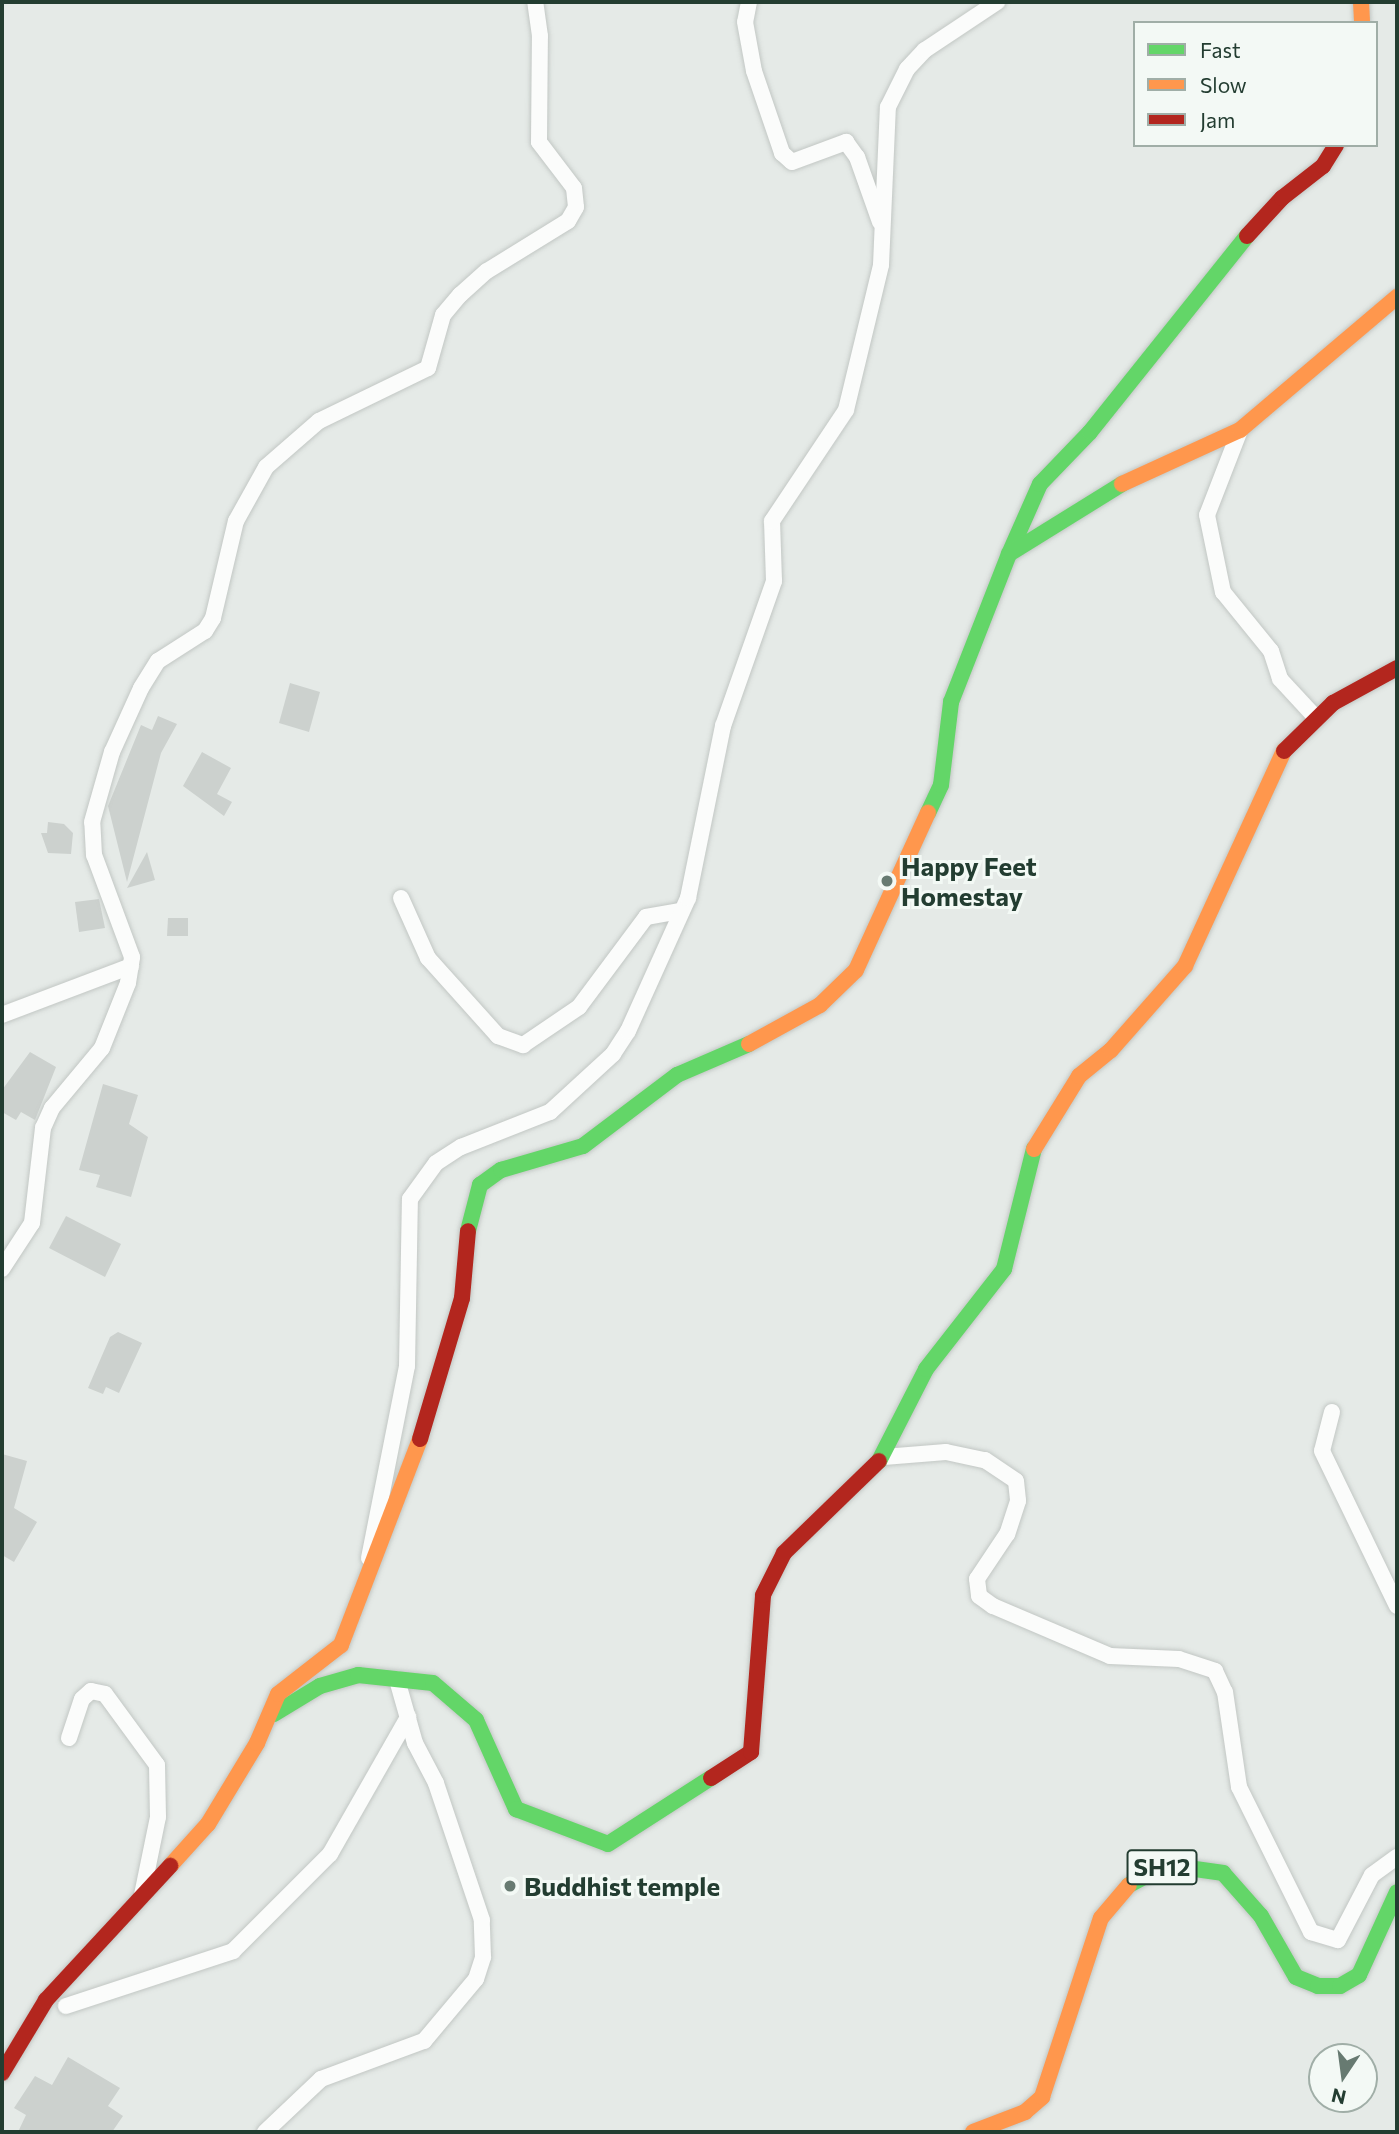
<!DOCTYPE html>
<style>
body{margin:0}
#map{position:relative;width:1399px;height:2134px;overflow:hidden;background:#e5eae7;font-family:Commissioner,sans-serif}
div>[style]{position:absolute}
.building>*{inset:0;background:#ccd1ce}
.roads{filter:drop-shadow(0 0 2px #c2c7c4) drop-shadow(0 0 2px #c2c7c4)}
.street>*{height:16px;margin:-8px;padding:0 8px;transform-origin:8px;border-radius:8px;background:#fbfcfb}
.fast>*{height:16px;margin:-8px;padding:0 8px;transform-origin:8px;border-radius:8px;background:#63d668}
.slow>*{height:16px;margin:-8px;padding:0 8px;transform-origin:8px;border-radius:8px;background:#ff974d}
.jam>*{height:16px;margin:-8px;padding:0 8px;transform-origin:8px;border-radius:8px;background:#b3261e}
.dots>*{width:19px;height:19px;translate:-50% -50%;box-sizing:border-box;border:4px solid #f3f9f5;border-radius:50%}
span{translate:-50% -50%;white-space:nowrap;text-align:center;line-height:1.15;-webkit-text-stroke:6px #f3f9f5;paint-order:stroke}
.shield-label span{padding:2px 5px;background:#f3f9f5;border:2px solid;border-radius:5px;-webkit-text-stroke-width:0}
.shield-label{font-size:24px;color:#233d31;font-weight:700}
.poi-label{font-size:26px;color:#233d31;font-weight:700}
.left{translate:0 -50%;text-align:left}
.frame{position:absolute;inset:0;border:4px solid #233d31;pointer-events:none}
.legend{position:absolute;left:1133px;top:21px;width:245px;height:126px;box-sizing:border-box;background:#f3f9f5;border:2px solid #a0aea7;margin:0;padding:9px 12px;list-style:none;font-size:21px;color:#233d31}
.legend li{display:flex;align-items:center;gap:14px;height:35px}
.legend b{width:35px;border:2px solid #a0aea7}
.north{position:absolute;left:1308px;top:2043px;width:70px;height:70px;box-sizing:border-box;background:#f3f9f5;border:2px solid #a0aea7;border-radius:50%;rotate:193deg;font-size:19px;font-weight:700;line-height:28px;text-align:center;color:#233d31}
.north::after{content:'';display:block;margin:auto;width:24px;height:32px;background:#677a71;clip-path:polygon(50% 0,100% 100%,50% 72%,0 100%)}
</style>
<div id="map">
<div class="building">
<div style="clip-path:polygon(290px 683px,320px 692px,309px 732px,279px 723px)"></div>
<div style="clip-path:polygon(158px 716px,177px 724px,161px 753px,127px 882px,108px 806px,141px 725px,152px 730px)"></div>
<div style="clip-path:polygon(202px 752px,231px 768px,217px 794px,232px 802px,224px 816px,183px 786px)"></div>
<div style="clip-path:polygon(48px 822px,64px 824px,73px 833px,71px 854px,48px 853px,41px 833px,47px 833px)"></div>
<div style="clip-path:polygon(147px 852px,155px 880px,127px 888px)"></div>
<div style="clip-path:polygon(99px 899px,105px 928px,79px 932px,75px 902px)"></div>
<div style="clip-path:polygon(168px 918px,188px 918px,188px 936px,167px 936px)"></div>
<div style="clip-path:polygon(30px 1052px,56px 1067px,35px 1120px,21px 1112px,16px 1120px,2px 1112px,2px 1090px)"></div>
<div style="clip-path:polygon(103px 1084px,138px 1095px,129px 1124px,148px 1137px,131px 1197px,96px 1187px,100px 1175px,79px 1170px)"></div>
<div style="clip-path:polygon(66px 1216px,121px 1244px,105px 1277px,49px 1248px)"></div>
<div style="clip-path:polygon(118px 1332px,142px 1343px,119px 1393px,106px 1387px,103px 1394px,88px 1388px,110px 1337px)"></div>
<div style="clip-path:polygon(2px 1454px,27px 1461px,14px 1508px,37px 1522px,14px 1562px,2px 1555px)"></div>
<div style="clip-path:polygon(68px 2057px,120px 2088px,108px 2106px,123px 2116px,112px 2132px,18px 2132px,26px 2115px,14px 2108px,35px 2076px,52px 2085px)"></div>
</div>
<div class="roads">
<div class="street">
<div style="left:749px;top:2px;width:20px;rotate:101deg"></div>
<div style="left:745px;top:22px;width:50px;rotate:79.6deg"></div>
<div style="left:754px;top:71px;width:87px;rotate:71.1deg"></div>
<div style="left:782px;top:153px;width:13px;rotate:42deg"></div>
<div style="left:792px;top:162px;width:58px;rotate:-20.3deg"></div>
<div style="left:846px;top:142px;width:19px;rotate:54deg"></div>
<div style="left:857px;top:157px;width:69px;rotate:70.5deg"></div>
<div style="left:1240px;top:430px;width:91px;rotate:111.2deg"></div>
<div style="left:1207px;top:515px;width:79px;rotate:78.3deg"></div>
<div style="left:1223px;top:592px;width:76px;rotate:50.9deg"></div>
<div style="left:1271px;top:651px;width:29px;rotate:72deg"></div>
<div style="left:1280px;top:679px;width:54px;rotate:47.2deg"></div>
<div style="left:401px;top:898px;width:66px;rotate:65.8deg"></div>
<div style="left:428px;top:958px;width:105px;rotate:48.1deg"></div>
<div style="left:498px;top:1036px;width:27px;rotate:20deg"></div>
<div style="left:523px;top:1045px;width:68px;rotate:-34.2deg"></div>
<div style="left:579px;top:1007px;width:112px;rotate:-53.3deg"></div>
<div style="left:646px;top:917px;width:35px;rotate:-10deg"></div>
<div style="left:2px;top:1015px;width:138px;rotate:-20.8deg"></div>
<div style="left:2px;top:1269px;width:55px;rotate:-56.9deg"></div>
<div style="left:32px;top:1223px;width:96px;rotate:-83.4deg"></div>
<div style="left:43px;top:1128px;width:22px;rotate:-66deg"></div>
<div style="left:52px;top:1108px;width:78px;rotate:-50.2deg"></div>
<div style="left:102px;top:1048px;width:70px;rotate:-68.2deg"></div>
<div style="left:128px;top:983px;width:26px;rotate:-81deg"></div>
<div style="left:132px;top:957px;width:109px;rotate:-110.4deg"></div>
<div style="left:94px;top:855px;width:33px;rotate:-93deg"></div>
<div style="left:92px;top:822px;width:73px;rotate:-74.1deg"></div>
<div style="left:112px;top:752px;width:70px;rotate:-65.6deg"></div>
<div style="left:141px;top:688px;width:32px;rotate:-58deg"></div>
<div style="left:158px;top:661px;width:56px;rotate:-32.6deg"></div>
<div style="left:205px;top:631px;width:15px;rotate:-58deg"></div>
<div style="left:213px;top:618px;width:100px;rotate:-76.7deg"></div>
<div style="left:236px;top:521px;width:62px;rotate:-60.9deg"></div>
<div style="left:266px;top:467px;width:70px;rotate:-41deg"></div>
<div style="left:319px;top:421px;width:121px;rotate:-25.9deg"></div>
<div style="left:428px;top:368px;width:55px;rotate:-74.2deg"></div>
<div style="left:443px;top:315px;width:26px;rotate:-50deg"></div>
<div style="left:460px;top:295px;width:36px;rotate:-42deg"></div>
<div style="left:487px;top:271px;width:95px;rotate:-31.7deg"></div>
<div style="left:568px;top:221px;width:16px;rotate:-60deg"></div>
<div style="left:576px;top:207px;width:19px;rotate:-96deg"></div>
<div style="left:574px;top:188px;width:58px;rotate:-127.3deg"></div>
<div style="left:539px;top:142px;width:106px;rotate:-89.5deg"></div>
<div style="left:540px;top:36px;width:34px;rotate:-98deg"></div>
<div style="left:1332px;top:1412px;width:40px;rotate:104.4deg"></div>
<div style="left:1322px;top:1451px;width:172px;rotate:64.2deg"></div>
<div style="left:884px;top:1457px;width:62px;rotate:-4.6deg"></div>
<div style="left:946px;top:1452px;width:40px;rotate:12deg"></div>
<div style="left:985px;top:1460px;width:37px;rotate:34deg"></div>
<div style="left:1016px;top:1481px;width:20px;rotate:84deg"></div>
<div style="left:1018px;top:1501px;width:35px;rotate:108deg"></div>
<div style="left:1007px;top:1534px;width:54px;rotate:123.7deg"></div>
<div style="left:977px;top:1579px;width:17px;rotate:83deg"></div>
<div style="left:979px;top:1596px;width:17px;rotate:36deg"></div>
<div style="left:993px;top:1606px;width:127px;rotate:23.1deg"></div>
<div style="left:1110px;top:1656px;width:69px;rotate:2.5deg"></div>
<div style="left:1179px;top:1659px;width:38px;rotate:18deg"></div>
<div style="left:1215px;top:1671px;width:23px;rotate:65deg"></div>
<div style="left:1225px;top:1692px;width:96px;rotate:81.6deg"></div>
<div style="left:1239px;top:1787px;width:162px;rotate:63.6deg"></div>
<div style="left:1311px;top:1932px;width:28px;rotate:17deg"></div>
<div style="left:1338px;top:1940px;width:73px;rotate:-62.4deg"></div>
<div style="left:1372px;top:1875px;width:31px;rotate:-36deg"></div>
<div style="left:369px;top:1558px;width:196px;rotate:-78.8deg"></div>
<div style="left:407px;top:1366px;width:167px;rotate:-89deg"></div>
<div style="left:410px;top:1199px;width:44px;rotate:-54.2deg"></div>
<div style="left:436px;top:1163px;width:30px;rotate:-33deg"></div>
<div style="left:461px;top:1147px;width:96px;rotate:-21.5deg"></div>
<div style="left:550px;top:1112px;width:86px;rotate:-42.6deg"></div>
<div style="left:613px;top:1054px;width:27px;rotate:-57deg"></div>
<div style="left:628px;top:1031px;width:146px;rotate:-65.7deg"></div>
<div style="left:688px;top:898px;width:176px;rotate:-78.5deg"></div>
<div style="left:723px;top:726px;width:154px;rotate:-70.6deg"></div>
<div style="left:774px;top:581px;width:60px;rotate:-91.9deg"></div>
<div style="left:772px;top:521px;width:133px;rotate:-56.3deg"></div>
<div style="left:846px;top:410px;width:149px;rotate:-76.4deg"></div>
<div style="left:881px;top:265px;width:158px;rotate:-87.5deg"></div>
<div style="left:888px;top:107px;width:42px;rotate:-63.4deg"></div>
<div style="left:907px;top:69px;width:26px;rotate:-47deg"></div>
<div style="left:925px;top:50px;width:87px;rotate:-33.7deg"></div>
<div style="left:69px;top:1738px;width:41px;rotate:-71.6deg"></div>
<div style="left:82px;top:1699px;width:12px;rotate:-42deg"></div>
<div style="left:91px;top:1691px;width:14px;rotate:12deg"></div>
<div style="left:105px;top:1694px;width:88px;rotate:53.8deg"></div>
<div style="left:157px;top:1765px;width:52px;rotate:88.9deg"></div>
<div style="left:158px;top:1817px;width:80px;rotate:101.6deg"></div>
<div style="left:66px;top:2006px;width:176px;rotate:-18.2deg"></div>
<div style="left:233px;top:1951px;width:137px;rotate:-45deg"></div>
<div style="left:330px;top:1854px;width:158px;rotate:-60.3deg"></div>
<div style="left:265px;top:2132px;width:77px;rotate:-43.4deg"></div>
<div style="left:321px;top:2079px;width:110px;rotate:-20.3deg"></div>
<div style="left:424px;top:2041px;width:81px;rotate:-50deg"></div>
<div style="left:476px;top:1979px;width:23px;rotate:-72deg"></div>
<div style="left:483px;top:1957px;width:37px;rotate:-92deg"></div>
<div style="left:482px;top:1920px;width:145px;rotate:-108.6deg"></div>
<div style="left:436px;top:1783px;width:45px;rotate:-117.7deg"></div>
<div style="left:415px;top:1743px;width:66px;rotate:-105.9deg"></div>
</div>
<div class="fast">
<div style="left:1009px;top:554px;width:77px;rotate:-66.1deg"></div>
<div style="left:1040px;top:484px;width:72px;rotate:-46.1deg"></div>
<div style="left:1090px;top:432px;width:251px;rotate:-51.3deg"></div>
<div style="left:928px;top:813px;width:31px;rotate:-65deg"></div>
<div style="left:941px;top:785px;width:84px;rotate:-83.1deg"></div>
<div style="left:951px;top:702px;width:159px;rotate:-68.6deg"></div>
<div style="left:1009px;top:554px;width:133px;rotate:-31.8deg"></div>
<div style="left:468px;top:1231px;width:48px;rotate:-75.4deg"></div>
<div style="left:480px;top:1185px;width:26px;rotate:-36deg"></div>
<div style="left:501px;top:1170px;width:85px;rotate:-16.3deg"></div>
<div style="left:583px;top:1146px;width:118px;rotate:-37.1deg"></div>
<div style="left:677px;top:1075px;width:78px;rotate:-23.3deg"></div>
<div style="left:879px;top:1461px;width:103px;rotate:-62.9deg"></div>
<div style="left:926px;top:1369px;width:127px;rotate:-52deg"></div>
<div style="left:1004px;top:1269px;width:124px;rotate:-76deg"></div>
<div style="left:274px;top:1714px;width:54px;rotate:-31.3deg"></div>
<div style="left:320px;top:1686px;width:40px;rotate:-16deg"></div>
<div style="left:358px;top:1675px;width:75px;rotate:6.1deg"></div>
<div style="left:433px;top:1683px;width:57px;rotate:40.7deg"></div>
<div style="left:476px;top:1720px;width:98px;rotate:65.8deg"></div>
<div style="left:516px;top:1809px;width:98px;rotate:20.8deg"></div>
<div style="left:608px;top:1844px;width:122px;rotate:-32.7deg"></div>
<div style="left:1129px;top:1885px;width:43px;rotate:-27.8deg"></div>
<div style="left:1167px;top:1865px;width:57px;rotate:8.1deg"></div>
<div style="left:1223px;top:1873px;width:57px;rotate:48.5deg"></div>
<div style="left:1261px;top:1916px;width:70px;rotate:60.2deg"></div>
<div style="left:1296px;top:1977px;width:24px;rotate:22deg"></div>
<div style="left:1318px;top:1986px;width:22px"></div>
<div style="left:1340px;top:1986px;width:22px;rotate:-30deg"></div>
<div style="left:1359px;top:1975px;width:91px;rotate:-65.4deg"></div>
</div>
<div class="slow">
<div style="left:1361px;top:2px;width:21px;rotate:87deg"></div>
<div style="left:1122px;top:484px;width:130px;rotate:-24.6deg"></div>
<div style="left:1240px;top:430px;width:206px;rotate:-40.3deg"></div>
<div style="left:749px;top:1044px;width:81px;rotate:-28.8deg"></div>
<div style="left:820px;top:1005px;width:50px;rotate:-44.2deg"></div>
<div style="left:856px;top:970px;width:173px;rotate:-65.4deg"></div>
<div style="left:1034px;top:1149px;width:86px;rotate:-58.3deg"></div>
<div style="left:1079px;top:1076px;width:41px;rotate:-39.1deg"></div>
<div style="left:1111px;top:1050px;width:112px;rotate:-48.6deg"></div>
<div style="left:1185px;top:966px;width:237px;rotate:-65.3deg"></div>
<div style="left:170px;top:1866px;width:57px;rotate:-47.9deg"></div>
<div style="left:208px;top:1824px;width:95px;rotate:-58.8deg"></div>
<div style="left:257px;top:1743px;width:53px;rotate:-66.8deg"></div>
<div style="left:278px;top:1694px;width:80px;rotate:-37.9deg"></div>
<div style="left:341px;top:1645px;width:221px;rotate:-69deg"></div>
<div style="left:973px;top:2132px;width:56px;rotate:-21deg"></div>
<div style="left:1025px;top:2112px;width:23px;rotate:-41deg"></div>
<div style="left:1042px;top:2097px;width:188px;rotate:-71.8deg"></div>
<div style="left:1101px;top:1918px;width:43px;rotate:-49.7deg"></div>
</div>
<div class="jam">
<div style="left:1247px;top:236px;width:52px;rotate:-47.4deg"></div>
<div style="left:1282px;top:198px;width:52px;rotate:-38deg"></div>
<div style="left:1323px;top:166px;width:25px;rotate:-58deg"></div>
<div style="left:1284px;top:751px;width:69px;rotate:-44.4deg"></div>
<div style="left:1333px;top:703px;width:73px;rotate:-28.7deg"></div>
<div style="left:420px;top:1439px;width:147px;rotate:-73.4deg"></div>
<div style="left:462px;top:1298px;width:67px;rotate:-84.9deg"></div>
<div style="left:711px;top:1778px;width:48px;rotate:-33deg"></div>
<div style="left:751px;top:1752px;width:157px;rotate:-85.6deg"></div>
<div style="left:763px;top:1595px;width:47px;rotate:-63.4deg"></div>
<div style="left:784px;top:1553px;width:132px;rotate:-44.1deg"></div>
<div style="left:2px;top:2073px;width:85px;rotate:-58.9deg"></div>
<div style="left:46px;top:2000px;width:183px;rotate:-47.2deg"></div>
</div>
</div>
<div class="dots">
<div style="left:887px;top:881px;background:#677a71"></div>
<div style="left:510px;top:1886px;background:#677a71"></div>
</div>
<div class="shield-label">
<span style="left:1162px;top:1867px">SH12</span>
</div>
<div class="poi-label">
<span class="left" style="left:901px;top:881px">Happy Feet<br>Homestay</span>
<span class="left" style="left:524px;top:1886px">Buddhist temple</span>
</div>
<div class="frame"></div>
<ul class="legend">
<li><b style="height:9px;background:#63d668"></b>Fast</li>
<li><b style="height:9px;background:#ff974d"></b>Slow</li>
<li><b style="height:9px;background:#b3261e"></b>Jam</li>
</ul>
<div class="north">N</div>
</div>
